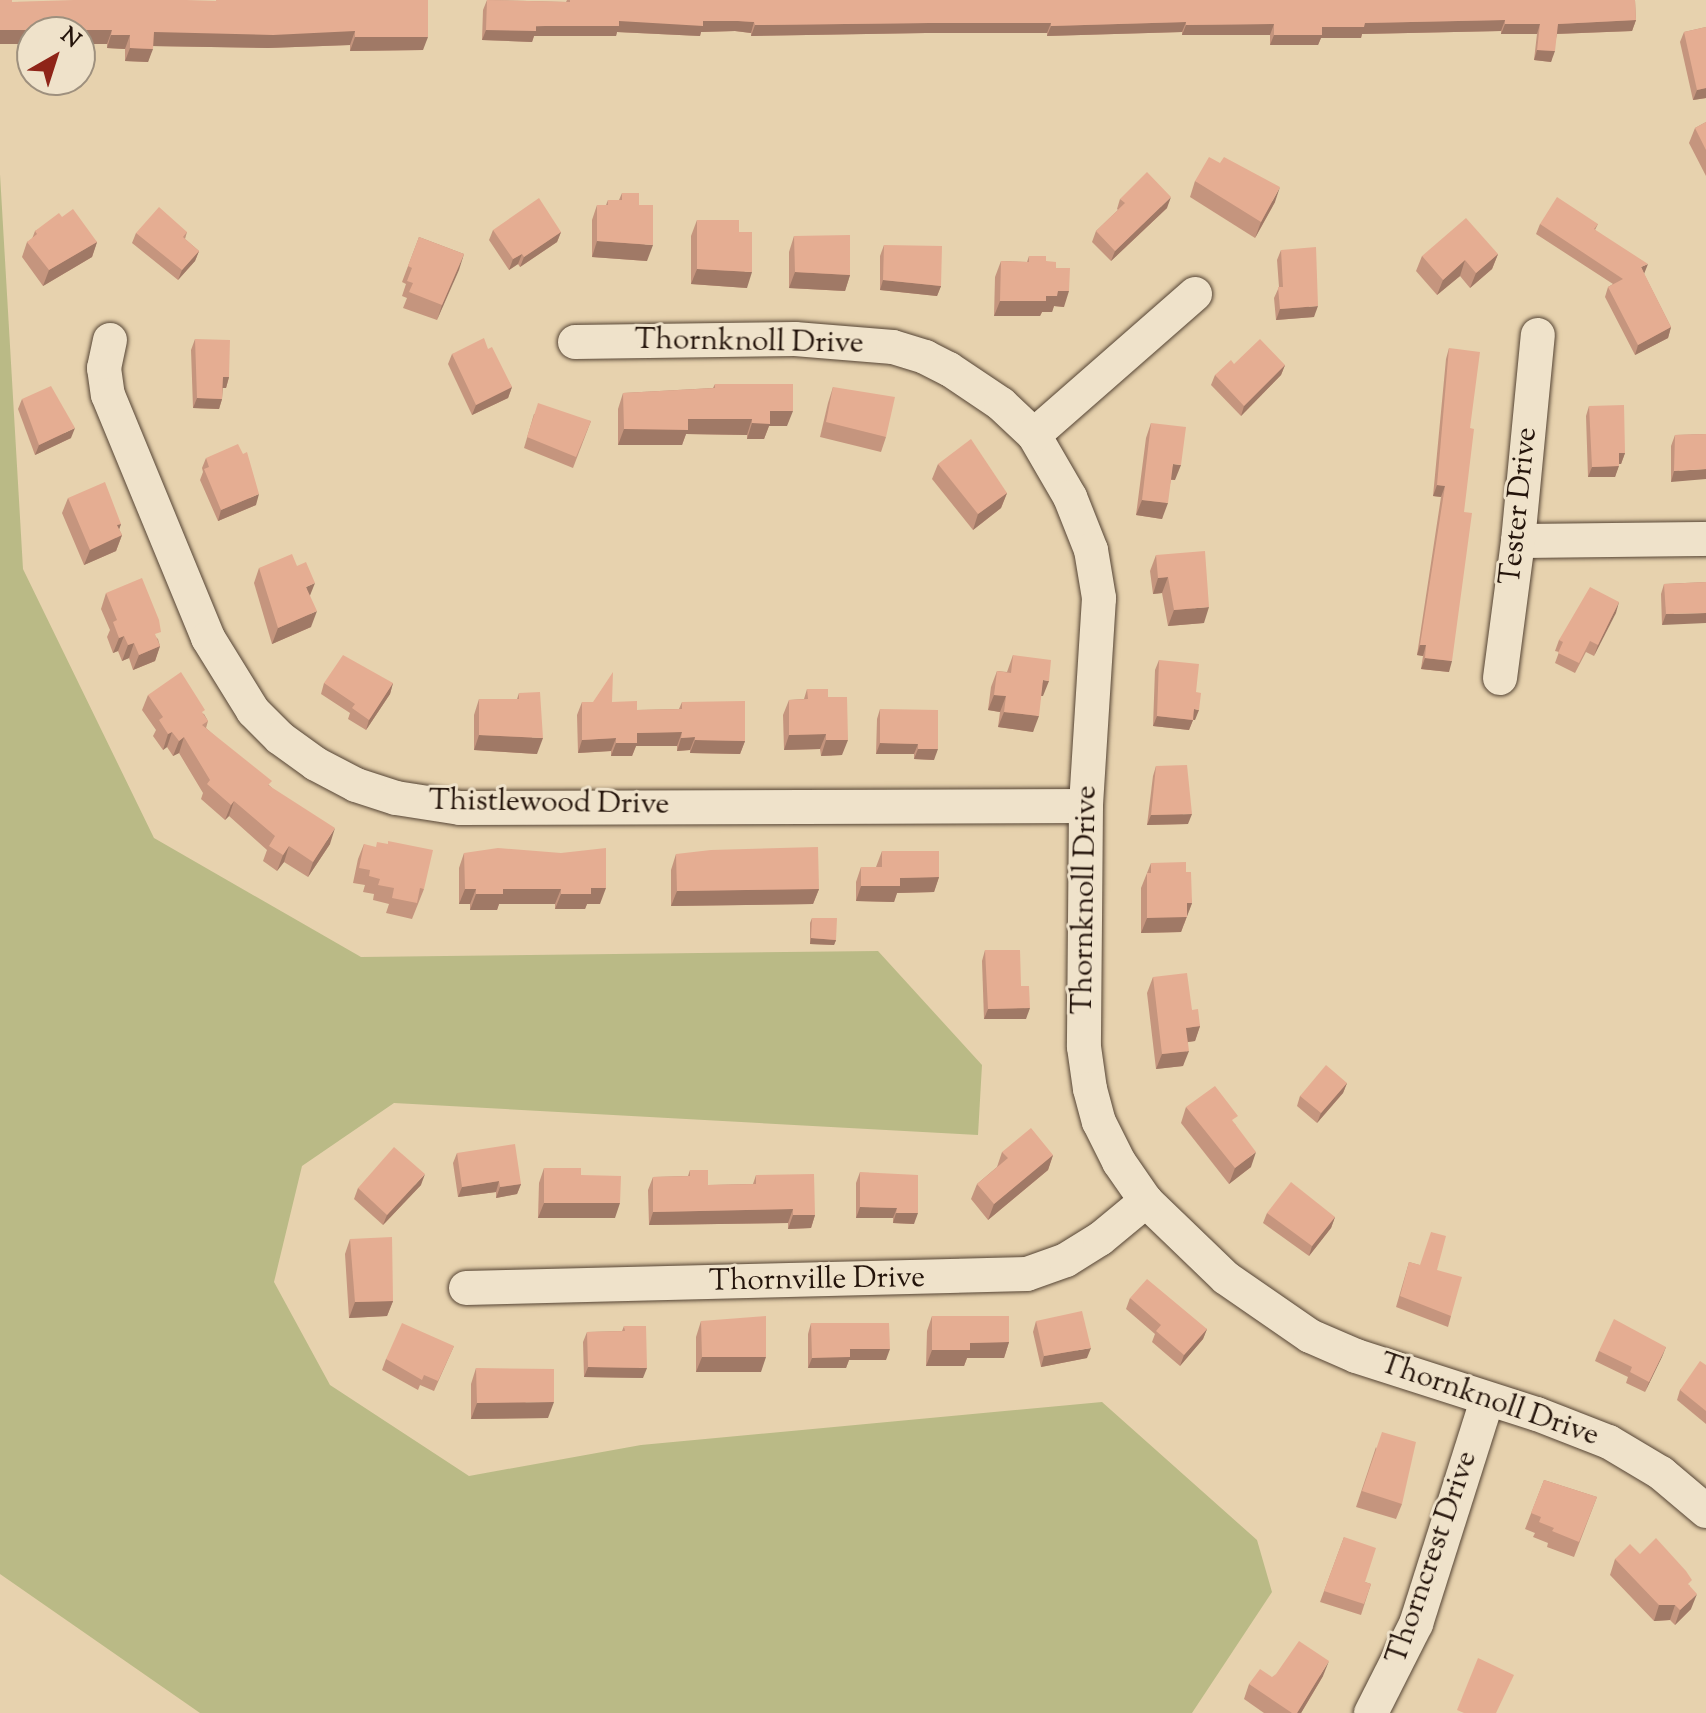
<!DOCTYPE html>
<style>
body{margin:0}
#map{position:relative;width:1706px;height:1713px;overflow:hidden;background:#e7d2ae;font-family:"Sorts Mill Goudy",serif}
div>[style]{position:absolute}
.green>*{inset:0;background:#baba86}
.roads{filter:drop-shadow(0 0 2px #554434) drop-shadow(0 0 2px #554434)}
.minor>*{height:34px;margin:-17px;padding:0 17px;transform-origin:17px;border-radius:17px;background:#efe2ca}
.wall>*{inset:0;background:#c5957e}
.shaded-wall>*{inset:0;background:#a07966}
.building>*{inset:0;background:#e5ad92}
span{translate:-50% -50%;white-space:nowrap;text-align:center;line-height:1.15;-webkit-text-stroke:6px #efe2ca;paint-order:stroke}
.street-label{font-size:30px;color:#24140b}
.north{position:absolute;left:16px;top:16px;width:80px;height:80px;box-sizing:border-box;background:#efe2ca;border:2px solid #9e907e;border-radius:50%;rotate:39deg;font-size:22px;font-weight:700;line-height:32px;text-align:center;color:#24140b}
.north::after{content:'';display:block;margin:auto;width:28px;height:36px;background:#8f2418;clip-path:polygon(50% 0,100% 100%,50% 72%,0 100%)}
</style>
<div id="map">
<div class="green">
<div style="clip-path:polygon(0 174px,23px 569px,154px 838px,361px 957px,878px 951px,982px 1065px,978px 1135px,394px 1103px,302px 1166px,274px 1282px,330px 1385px,469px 1476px,641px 1445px,1102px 1402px,1257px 1540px,1272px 1592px,1192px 1713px,200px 1713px,0 1574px)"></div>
</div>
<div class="roads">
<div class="minor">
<div style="left:110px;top:340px;width:29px;rotate:102deg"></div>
<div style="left:104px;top:368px;width:27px;rotate:82deg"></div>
<div style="left:108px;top:395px;width:263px;rotate:67.6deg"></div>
<div style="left:208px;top:638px;width:86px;rotate:58.3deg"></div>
<div style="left:253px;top:711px;width:38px;rotate:45deg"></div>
<div style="left:280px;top:738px;width:44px;rotate:35.8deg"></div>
<div style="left:316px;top:764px;width:45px;rotate:27.7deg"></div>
<div style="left:356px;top:785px;width:42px;rotate:18deg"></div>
<div style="left:396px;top:798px;width:65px;rotate:8.9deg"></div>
<div style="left:460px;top:808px;width:626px;rotate:-0.18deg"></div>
<div style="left:575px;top:342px;width:220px;rotate:-0.8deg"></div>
<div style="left:795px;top:339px;width:98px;rotate:4.7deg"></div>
<div style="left:893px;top:347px;width:34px;rotate:17deg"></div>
<div style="left:925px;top:357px;width:27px;rotate:27deg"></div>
<div style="left:949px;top:369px;width:63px;rotate:33.9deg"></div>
<div style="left:1001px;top:404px;width:45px;rotate:43.2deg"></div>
<div style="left:1034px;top:435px;width:72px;rotate:59.9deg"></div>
<div style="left:1070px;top:497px;width:57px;rotate:68.4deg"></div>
<div style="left:1091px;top:550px;width:49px;rotate:80.5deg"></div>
<div style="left:1099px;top:598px;width:208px;rotate:93.6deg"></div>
<div style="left:1086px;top:806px;width:241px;rotate:90.5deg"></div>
<div style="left:1084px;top:1047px;width:42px;rotate:81.9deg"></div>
<div style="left:1090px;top:1089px;width:34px;rotate:75deg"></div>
<div style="left:1099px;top:1122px;width:45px;rotate:63.4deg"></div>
<div style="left:1119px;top:1162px;width:47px;rotate:55.3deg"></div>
<div style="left:1146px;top:1201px;width:111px;rotate:43.9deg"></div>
<div style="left:1226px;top:1278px;width:102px;rotate:34.6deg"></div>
<div style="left:1310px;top:1336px;width:50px;rotate:23.5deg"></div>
<div style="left:1356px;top:1356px;width:190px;rotate:17.8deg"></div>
<div style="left:1537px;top:1414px;width:77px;rotate:21.3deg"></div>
<div style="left:1609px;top:1442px;width:61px;rotate:30.8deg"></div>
<div style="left:1661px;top:1473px;width:59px;rotate:40.2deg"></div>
<div style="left:1034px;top:435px;width:214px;rotate:-41.2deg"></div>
<div style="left:1518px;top:541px;width:188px;rotate:-0.6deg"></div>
<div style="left:1500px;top:678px;width:138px;rotate:-82.5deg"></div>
<div style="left:1518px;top:541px;width:207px;rotate:-84.5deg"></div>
<div style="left:466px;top:1288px;width:561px;rotate:-1.43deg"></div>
<div style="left:1027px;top:1274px;width:41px;rotate:-19.7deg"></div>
<div style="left:1066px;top:1260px;width:40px;rotate:-32deg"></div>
<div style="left:1100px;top:1239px;width:60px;rotate:-39.6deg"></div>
<div style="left:1371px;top:1713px;width:100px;rotate:-63.2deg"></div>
<div style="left:1416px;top:1624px;width:235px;rotate:-72.4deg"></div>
</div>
</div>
<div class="wall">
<div style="clip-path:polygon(216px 0,428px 0,423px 50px,350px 51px,350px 45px,268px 48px,153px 46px,148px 62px,125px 61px,125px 49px,107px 48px,107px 44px,80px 44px,80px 32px,32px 32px,32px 44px,0 44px,12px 2px,216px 1px)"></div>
<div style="clip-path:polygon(487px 0,566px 2px,567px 0,1635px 0,1636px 20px,1632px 31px,1557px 34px,1551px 62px,1534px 60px,1537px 34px,1501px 34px,1501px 31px,1362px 34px,1361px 38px,1321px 38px,1318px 45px,1270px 45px,1270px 35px,1182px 35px,1182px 32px,1047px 36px,1047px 33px,926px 33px,751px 36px,751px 33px,735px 31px,701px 32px,700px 36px,617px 32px,616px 36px,534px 36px,532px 42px,482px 40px,483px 10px)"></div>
<div style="clip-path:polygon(1706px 27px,1706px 98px,1693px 100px,1680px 42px,1684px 32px)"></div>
<div style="clip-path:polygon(1706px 122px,1706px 176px,1689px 143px,1695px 128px)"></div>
<div style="clip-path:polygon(1195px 181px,1275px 202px,1255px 238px,1190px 197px)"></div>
<div style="clip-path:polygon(622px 193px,639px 205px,647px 261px,592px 257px,592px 220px,597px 205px,606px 205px,608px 200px,619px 200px)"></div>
<div style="clip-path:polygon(1120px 199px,1167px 208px,1111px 261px,1092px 242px,1096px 231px,1118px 210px,1117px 209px)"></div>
<div style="clip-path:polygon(62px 217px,97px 242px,92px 257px,43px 286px,22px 257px,27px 242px,32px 239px,35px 231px)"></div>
<div style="clip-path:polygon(697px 220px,739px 232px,747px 288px,691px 284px,691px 236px)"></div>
<div style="clip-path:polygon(1540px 224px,1598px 224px,1595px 230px,1644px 274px,1671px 327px,1668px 338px,1635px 355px,1605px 297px,1608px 287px,1613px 284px,1536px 234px)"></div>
<div style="clip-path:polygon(493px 230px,561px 232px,557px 242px,520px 267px,518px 264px,509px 270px,489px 240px)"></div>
<div style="clip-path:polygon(187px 232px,185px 239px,199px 251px,195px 261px,178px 280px,132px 243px,136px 233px)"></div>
<div style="clip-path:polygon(794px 236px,850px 275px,845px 291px,789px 288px,789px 252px)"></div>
<div style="clip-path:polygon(419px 237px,464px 254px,437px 320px,403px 308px,407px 298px,402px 296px,406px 284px,402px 282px)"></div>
<div style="clip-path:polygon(884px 245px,941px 286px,937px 296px,880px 290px,880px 256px)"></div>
<div style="clip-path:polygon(1281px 250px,1314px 317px,1276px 320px,1274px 298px,1279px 287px,1277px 260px)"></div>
<div style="clip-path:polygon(1498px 254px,1492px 269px,1470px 288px,1460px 276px,1437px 295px,1416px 271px,1422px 256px)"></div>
<div style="clip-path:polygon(1029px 256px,1046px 261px,1056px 268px,1064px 307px,1054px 306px,1052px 312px,1042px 312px,1040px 316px,994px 316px,995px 277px,1001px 261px,1027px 262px)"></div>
<div style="clip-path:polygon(195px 339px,229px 377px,226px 388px,223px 388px,222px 399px,219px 409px,193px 408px,191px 350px)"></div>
<div style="clip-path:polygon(1449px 348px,1470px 428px,1449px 672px,1421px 669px,1423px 656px,1417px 655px,1441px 497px,1433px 496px,1446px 359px)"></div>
<div style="clip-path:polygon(488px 349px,512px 387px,508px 398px,472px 415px,448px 364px,452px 354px)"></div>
<div style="clip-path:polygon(1285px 365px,1281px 375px,1241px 416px,1211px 385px,1215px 375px)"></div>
<div style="clip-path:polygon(715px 384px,787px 426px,769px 426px,764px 439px,747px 439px,747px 435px,686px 434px,682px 445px,618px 445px,618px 409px,623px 393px,713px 388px)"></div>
<div style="clip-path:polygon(833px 387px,886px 437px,881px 452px,820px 437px,828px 403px)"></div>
<div style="clip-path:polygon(22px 399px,71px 438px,35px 455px,18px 409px)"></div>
<div style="clip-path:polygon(1589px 406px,1625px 453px,1621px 464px,1619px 464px,1615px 477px,1588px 477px,1586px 416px)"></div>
<div style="clip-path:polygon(534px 414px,591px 421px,573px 468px,524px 448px)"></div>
<div style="clip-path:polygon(1151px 423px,1175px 480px,1171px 480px,1162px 519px,1136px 515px,1146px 438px)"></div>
<div style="clip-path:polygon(1706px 434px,1671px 482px,1671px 446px,1675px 435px)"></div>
<div style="clip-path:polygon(206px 458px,256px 505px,218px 521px,200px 480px,203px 472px,202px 468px)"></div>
<div style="clip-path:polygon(938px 464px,1007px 493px,1001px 508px,973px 530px,932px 479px)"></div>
<div style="clip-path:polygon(68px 498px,121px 524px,119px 529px,122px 535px,116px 551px,84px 565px,62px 513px)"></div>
<div style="clip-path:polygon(1156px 555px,1204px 623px,1168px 626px,1162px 593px,1153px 594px,1150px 571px)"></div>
<div style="clip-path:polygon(297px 566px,310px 596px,311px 627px,272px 644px,254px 583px,259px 568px)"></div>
<div style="clip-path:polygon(1706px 582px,1662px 625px,1661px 594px,1664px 584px)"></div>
<div style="clip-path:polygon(106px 593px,158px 639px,160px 646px,155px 661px,133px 670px,129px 658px,122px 661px,118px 651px,113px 653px,107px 637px,110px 630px,101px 609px)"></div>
<div style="clip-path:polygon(1619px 602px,1594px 656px,1586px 652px,1575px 673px,1555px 663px,1559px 652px,1555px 651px,1559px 640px)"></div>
<div style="clip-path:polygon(1013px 655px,1043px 696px,1041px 696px,1033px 732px,998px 727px,1000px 712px,988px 710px,991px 687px,997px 671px,1007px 672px)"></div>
<div style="clip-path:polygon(1159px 660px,1196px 692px,1195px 720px,1193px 720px,1189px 730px,1153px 726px,1155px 670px)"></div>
<div style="clip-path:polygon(324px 683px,393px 683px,390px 694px,366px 730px,348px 719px,350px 713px,321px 694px)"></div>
<div style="clip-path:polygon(807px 689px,828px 697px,842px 755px,821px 756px,820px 749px,784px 750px,783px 715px,789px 700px,804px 699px)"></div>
<div style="clip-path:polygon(519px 693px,537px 754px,474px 750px,474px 715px,479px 699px,517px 699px)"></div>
<div style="clip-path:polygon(148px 695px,204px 714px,208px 721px,206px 728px,270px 786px,330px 844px,308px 877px,284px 862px,277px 871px,263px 861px,267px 850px,229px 816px,225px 820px,201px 799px,203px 793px,179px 753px,173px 756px,167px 747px,163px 750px,153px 736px,156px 730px,142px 710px)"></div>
<div style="clip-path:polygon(582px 702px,612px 702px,637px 710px,679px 709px,682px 702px,745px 741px,740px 754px,690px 753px,690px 750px,677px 751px,677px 746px,636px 746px,632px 756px,611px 756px,611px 751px,578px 753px,577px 715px)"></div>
<div style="clip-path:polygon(880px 709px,934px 760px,914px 759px,914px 754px,876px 754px,877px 719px)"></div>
<div style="clip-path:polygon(1156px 766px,1188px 824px,1147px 825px,1153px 776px)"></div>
<div style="clip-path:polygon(364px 844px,424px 889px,412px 919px,386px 913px,389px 904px,373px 900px,374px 894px,363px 892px,365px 885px,353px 883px,358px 859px)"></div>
<div style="clip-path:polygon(882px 851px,939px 877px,934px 892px,897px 893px,894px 902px,856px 901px,856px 882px,861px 867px,876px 867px)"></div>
<div style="clip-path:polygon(464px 853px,600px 904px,587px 904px,585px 909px,555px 909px,555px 904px,499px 904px,497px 910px,470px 910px,470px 904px,459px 904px,459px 868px)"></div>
<div style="clip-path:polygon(676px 854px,819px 889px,813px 904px,671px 906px,671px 870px)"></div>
<div style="clip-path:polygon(1151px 863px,1186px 872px,1192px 903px,1181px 932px,1141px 933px,1141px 888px)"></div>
<div style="clip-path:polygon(812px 918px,836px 940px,834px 945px,810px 944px,810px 923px)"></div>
<div style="clip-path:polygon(985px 950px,1021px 986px,1026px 1019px,984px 1019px,982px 961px)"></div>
<div style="clip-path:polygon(1153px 977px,1192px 1010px,1200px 1026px,1195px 1041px,1188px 1042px,1183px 1066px,1156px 1069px,1147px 993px)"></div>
<div style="clip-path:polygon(1347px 1083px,1343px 1093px,1317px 1123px,1297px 1106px,1300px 1096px)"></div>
<div style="clip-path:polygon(1186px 1107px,1235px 1124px,1251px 1167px,1229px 1184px,1181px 1123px)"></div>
<div style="clip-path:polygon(1002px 1152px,1053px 1155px,1048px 1170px,988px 1220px,971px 1199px,977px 1184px,997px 1167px)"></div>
<div style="clip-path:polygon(457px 1153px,521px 1184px,517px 1194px,496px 1198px,496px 1192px,458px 1197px,453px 1163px)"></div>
<div style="clip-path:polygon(544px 1168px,615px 1218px,538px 1218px,539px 1183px)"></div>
<div style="clip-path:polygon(690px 1170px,708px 1185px,753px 1184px,756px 1175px,815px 1215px,811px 1228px,788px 1229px,788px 1223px,649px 1225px,648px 1190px,653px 1177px,688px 1176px)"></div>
<div style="clip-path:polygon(860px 1172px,914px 1224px,893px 1223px,893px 1218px,856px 1218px,856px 1183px)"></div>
<div style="clip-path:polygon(421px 1185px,383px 1225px,354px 1199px,358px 1188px)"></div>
<div style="clip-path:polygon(1267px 1213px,1335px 1217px,1331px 1228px,1309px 1256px,1263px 1223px)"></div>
<div style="clip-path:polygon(350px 1239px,393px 1301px,387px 1316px,349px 1318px,345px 1254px)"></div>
<div style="clip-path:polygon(1409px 1262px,1437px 1270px,1451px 1316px,1448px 1327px,1396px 1307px)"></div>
<div style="clip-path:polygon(1130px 1298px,1207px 1329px,1203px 1339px,1180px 1366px,1152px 1342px,1155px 1334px,1126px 1309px)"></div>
<div style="clip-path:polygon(932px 1316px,1009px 1342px,1004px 1358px,967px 1358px,964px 1366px,926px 1366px,927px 1331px)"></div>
<div style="clip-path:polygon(701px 1321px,761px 1372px,696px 1372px,696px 1337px)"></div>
<div style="clip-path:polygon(1036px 1321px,1087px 1358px,1041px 1367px,1033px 1332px)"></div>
<div style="clip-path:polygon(811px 1323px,886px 1360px,849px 1360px,846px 1368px,808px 1368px,808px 1334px)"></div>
<div style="clip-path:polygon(624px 1326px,643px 1378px,584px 1377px,583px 1342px,587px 1332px,622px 1331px)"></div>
<div style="clip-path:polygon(454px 1346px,434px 1391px,420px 1385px,418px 1390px,382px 1370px,386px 1359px)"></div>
<div style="clip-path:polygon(1666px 1347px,1645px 1392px,1626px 1383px,1628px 1377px,1595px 1361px,1599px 1351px)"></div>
<div style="clip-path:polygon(1706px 1365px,1706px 1424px,1677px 1400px,1680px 1390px)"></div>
<div style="clip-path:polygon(476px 1368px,548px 1418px,471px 1419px,471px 1384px)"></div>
<div style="clip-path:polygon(1376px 1447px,1402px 1504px,1396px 1519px,1356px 1507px)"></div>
<div style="clip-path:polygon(1544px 1480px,1597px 1497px,1574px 1557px,1547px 1547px,1548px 1543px,1533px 1537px,1535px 1533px,1525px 1529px)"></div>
<div style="clip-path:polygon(1344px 1537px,1365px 1582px,1371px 1584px,1361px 1615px,1320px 1602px)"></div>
<div style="clip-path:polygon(1640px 1554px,1690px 1586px,1691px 1609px,1675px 1625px,1670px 1620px,1654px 1621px,1610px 1575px,1615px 1559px)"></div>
<div style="clip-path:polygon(1323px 1676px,1301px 1713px,1264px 1713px,1244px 1699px,1249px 1684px,1272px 1677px)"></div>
</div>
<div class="shaded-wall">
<div style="clip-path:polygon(1505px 20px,1501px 31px,1362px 34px,1361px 38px,1321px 38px,1318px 45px,1270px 45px,1274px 35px,1322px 27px,1365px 23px)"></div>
<div style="clip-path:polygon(1636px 20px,1632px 31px,1554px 34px,1558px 24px)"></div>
<div style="clip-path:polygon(619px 21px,738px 21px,754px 22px,751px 33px,735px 31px,701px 32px,700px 36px,617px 32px,616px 36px,534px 36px,532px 42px,482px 40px,486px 30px)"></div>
<div style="clip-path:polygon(1186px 22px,1182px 32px,1047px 36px,1051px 26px)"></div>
<div style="clip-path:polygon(930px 23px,1051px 23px,1047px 33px,926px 33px,751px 36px,755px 25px)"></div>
<div style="clip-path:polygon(1274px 24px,1270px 35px,1182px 35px,1186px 25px)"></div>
<div style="clip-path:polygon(1505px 24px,1540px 24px,1537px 34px,1501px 34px)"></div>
<div style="clip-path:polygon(0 30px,112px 30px,107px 44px,80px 44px,80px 32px,32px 32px,32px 44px,0 44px)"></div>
<div style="clip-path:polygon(355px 31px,350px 45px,268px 48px,149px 46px,154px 32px)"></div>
<div style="clip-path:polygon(111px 35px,130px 35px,125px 49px,107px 48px)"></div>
<div style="clip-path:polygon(355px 37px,428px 37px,423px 50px,350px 51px)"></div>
<div style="clip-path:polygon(130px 48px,153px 49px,148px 62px,125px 61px)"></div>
<div style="clip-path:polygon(1537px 50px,1555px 51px,1551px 62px,1534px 60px)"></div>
<div style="clip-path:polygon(1706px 88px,1706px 98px,1693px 100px,1697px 90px)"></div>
<div style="clip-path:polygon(1280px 187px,1275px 202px,1255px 238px,1261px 222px)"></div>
<div style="clip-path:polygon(1171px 197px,1167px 208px,1111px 261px,1115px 251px)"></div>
<div style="clip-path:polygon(561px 232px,557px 242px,520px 267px,524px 257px)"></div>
<div style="clip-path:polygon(597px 241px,653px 245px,647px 261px,592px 257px)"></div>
<div style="clip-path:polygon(97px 242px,92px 257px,43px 286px,49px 270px)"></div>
<div style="clip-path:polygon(199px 251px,195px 261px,178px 280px,182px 270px)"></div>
<div style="clip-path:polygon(464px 254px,459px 270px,437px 320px,442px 305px)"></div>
<div style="clip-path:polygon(522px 254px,518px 264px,509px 270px,513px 259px)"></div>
<div style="clip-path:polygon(1498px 254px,1492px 269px,1470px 288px,1476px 273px)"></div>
<div style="clip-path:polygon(1465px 260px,1460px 276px,1437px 295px,1443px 280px)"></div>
<div style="clip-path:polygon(1648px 264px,1644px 274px,1641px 267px)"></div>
<div style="clip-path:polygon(697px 269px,752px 272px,747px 288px,691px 284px)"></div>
<div style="clip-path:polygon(795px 272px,850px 275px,845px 291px,789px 288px)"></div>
<div style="clip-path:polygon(883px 280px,941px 286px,937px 296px,880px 290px)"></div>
<div style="clip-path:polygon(1058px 291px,1069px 291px,1064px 307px,1054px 306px,1052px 312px,1042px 312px,1040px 316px,994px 316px,1000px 301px,1046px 296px)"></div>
<div style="clip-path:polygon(1318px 306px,1314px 317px,1276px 320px,1280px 309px)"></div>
<div style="clip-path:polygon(1671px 327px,1668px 338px,1635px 355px,1638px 345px)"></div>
<div style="clip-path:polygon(1285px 365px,1281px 375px,1241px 416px,1244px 406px)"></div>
<div style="clip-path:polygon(223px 377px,229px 377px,226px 388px,219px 388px)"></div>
<div style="clip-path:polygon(512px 387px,508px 398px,472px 415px,476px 405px)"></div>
<div style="clip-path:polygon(197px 398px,222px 399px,219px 409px,193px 408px)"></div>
<div style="clip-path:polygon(770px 411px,793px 411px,787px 426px,769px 426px,764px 439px,747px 439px,752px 423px)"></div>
<div style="clip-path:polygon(688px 419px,752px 419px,747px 435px,686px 434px,682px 445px,618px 445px,624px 429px)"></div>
<div style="clip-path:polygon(75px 428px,71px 438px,35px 455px,39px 445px)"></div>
<div style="clip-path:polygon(1619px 453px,1625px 453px,1621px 464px,1615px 464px)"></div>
<div style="clip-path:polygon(1173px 464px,1181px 465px,1175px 480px,1168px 479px)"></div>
<div style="clip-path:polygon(1619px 466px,1615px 477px,1588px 477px,1592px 467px)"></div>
<div style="clip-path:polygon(1706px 469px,1706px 479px,1671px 482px,1674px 471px)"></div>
<div style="clip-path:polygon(1437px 485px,1445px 486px,1441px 497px,1433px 496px)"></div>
<div style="clip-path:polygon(1007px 493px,1001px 508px,973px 530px,978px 514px)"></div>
<div style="clip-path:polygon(259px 494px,256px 505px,218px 521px,221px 510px)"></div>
<div style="clip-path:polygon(1142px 500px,1168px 503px,1162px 519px,1136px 515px)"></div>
<div style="clip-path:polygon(121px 524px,116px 538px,122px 535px,116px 551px,84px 565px,90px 550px,117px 525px)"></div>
<div style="clip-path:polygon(1168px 577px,1162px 593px,1153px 594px,1158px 578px)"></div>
<div style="clip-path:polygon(315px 583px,309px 598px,306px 587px)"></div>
<div style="clip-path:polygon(1619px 602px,1616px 613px,1594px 656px,1598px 645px)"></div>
<div style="clip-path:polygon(1209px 607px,1204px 623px,1168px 626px,1174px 610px)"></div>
<div style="clip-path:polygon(317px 611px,311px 627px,272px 644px,278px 628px)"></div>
<div style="clip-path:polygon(1706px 613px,1706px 623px,1662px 625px,1666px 614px)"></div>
<div style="clip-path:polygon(124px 636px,118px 651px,113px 653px,119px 638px)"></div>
<div style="clip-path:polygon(134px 643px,129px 658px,122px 661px,128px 645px)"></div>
<div style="clip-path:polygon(1420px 645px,1426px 645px,1423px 656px,1417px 655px)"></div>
<div style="clip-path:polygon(160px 646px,155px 661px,133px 670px,139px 655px)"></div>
<div style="clip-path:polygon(1425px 658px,1452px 661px,1449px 672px,1421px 669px)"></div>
<div style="clip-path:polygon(1043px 680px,1049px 681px,1043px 696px,1038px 696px)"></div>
<div style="clip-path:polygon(393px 683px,390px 694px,366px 730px,369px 720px)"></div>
<div style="clip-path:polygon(994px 695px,1006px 696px,1000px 712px,988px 710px)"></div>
<div style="clip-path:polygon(1194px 709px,1199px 710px,1195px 720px,1190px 719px)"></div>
<div style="clip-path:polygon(1004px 712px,1039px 716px,1033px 732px,998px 727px)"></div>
<div style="clip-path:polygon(1157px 716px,1193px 720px,1189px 730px,1153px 726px)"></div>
<div style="clip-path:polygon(172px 732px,167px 747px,163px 750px,168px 734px)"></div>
<div style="clip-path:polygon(682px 732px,677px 746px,636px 746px,632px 756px,611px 756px,616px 743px,637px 733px)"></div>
<div style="clip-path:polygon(826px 734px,820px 749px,784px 750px,789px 735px)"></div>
<div style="clip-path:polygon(479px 735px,543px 738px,537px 754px,474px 750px)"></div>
<div style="clip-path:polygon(184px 737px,179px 753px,173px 756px,179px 741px)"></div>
<div style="clip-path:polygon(695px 737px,690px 750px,677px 751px,681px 738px)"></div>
<div style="clip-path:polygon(616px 738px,611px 751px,578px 753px,582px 740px)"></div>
<div style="clip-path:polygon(695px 740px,745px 741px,740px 754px,690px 753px)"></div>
<div style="clip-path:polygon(826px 740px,848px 740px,842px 755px,821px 756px)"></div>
<div style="clip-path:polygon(880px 743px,918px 744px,914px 754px,876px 754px)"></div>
<div style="clip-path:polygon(918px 749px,938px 749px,934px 760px,914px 759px)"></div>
<div style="clip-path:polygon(234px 801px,229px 816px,225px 820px,231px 805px)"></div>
<div style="clip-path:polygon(1192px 814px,1188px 824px,1147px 825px,1151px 815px)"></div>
<div style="clip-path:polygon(335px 828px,330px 844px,308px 877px,313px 862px)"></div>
<div style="clip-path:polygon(289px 846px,284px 862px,277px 871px,283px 855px)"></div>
<div style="clip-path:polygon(939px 877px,934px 892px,897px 893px,894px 902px,856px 901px,861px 886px,900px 878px)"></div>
<div style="clip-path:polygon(591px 888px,606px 888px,600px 904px,587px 904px,585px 909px,555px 909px,561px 894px)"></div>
<div style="clip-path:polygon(465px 889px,476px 889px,470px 904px,459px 904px)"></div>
<div style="clip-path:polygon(503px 889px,561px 889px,555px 904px,499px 904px,497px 910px,470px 910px,476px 894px)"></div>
<div style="clip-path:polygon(819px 889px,813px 904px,671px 906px,677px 891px)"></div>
<div style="clip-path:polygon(1187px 903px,1192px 903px,1181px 932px,1141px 933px,1147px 918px)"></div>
<div style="clip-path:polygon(811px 938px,836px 940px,834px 945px,810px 944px)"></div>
<div style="clip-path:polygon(1030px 1008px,1026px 1019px,984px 1019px,988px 1009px)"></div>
<div style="clip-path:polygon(1200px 1026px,1195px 1041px,1180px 1043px,1186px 1028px)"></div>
<div style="clip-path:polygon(1189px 1051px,1183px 1066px,1156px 1069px,1162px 1054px)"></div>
<div style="clip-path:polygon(1347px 1083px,1343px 1093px,1317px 1123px,1321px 1113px)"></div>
<div style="clip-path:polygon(1256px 1152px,1251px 1167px,1229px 1184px,1235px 1168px)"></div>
<div style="clip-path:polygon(1053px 1155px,1048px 1170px,988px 1220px,994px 1204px)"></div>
<div style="clip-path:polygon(425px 1174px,421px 1185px,383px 1225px,387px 1215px)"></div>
<div style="clip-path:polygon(499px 1181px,496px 1192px,458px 1197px,462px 1187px)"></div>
<div style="clip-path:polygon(521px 1184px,517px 1194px,496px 1198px,500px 1187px)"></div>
<div style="clip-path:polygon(544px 1203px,620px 1203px,615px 1218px,538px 1218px)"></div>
<div style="clip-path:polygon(860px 1207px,897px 1208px,893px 1218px,856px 1218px)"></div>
<div style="clip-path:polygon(793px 1209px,788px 1223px,649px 1225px,653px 1212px)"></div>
<div style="clip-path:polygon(896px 1213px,918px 1213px,914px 1224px,893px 1223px)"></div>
<div style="clip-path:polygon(793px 1215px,815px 1215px,811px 1228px,788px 1229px)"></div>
<div style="clip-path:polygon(1335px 1217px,1331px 1228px,1309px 1256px,1312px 1246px)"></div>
<div style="clip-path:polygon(393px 1301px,387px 1316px,349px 1318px,355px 1302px)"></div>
<div style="clip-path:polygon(1207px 1329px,1203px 1339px,1180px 1366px,1184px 1355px)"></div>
<div style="clip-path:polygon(1009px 1342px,1004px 1358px,967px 1358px,964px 1366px,926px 1366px,932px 1350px,970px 1343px)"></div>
<div style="clip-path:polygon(1666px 1347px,1662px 1357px,1645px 1392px,1649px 1382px)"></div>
<div style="clip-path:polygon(1091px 1348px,1087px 1358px,1041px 1367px,1044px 1356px)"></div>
<div style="clip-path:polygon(850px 1349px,890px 1349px,886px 1360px,849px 1360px,846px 1368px,808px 1368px,812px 1358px)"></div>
<div style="clip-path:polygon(702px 1357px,766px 1357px,761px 1372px,696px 1372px)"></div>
<div style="clip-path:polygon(588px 1367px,647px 1368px,643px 1378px,584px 1377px)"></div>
<div style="clip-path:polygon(554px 1402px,548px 1418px,471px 1419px,477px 1403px)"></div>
<div style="clip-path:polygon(1697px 1594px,1691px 1609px,1675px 1625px,1680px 1610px)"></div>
<div style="clip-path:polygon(1659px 1605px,1675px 1605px,1670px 1620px,1654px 1621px)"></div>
<div style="clip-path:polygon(1329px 1661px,1323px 1676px,1301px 1713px,1297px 1713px)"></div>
</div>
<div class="building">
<div style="clip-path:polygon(0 0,12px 0,12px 2px,74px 0,186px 0,216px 1px,216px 0,428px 0,428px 37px,355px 37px,355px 31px,273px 35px,154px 32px,153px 49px,130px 48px,130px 35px,111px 35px,112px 30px,0 30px)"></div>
<div style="clip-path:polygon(487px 0,570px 2px,570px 0,1635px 0,1636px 20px,1558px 24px,1555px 51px,1537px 50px,1540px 24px,1505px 24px,1505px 20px,1365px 23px,1364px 27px,1322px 27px,1322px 35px,1274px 35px,1274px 24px,1186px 25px,1186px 22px,1051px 26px,1051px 23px,930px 23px,755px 25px,754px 22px,738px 21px,703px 21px,703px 26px,619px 21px,619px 26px,536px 26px,536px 31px,486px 30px)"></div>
<div style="clip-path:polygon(1706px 27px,1706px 88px,1697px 90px,1684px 32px)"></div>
<div style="clip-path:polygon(1706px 122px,1706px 150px,1695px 128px)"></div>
<div style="clip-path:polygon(1209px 157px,1220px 163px,1224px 157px,1280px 187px,1261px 222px,1195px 181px)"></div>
<div style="clip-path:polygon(1147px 172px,1171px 197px,1115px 251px,1096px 231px,1125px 203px,1120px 199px)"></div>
<div style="clip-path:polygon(622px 193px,639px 193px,639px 205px,653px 205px,653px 245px,597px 241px,597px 205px,608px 205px,608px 200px,622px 200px)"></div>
<div style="clip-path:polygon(1557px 197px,1598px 224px,1594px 229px,1648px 264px,1641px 267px,1671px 327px,1638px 345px,1608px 287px,1623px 279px,1540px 224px)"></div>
<div style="clip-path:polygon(539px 198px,561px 232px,524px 257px,522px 254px,513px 259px,493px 230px)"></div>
<div style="clip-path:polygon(159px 207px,187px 232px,183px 237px,199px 251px,182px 270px,136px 233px)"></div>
<div style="clip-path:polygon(73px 209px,97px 242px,49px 270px,27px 242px,37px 234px,35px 231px,59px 213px,62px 217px)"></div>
<div style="clip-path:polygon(1466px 218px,1498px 254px,1476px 273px,1465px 260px,1443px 280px,1422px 256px)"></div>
<div style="clip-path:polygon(697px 220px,739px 220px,739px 232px,752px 232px,752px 272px,697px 269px)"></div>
<div style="clip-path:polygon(850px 235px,850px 275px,795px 272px,794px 236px)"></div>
<div style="clip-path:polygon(419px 237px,464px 254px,442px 305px,409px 292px,413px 283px,407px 281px,412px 268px,408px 266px)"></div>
<div style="clip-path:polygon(884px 245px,942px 246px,941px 286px,883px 280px)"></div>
<div style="clip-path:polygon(1316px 247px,1318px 306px,1280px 309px,1278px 287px,1283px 287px,1281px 250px)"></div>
<div style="clip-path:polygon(1029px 256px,1046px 256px,1046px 261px,1056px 262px,1056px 268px,1070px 268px,1069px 291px,1058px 291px,1057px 296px,1046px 296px,1046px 301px,1000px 301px,1001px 261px,1029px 262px)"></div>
<div style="clip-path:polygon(484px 338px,488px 349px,492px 347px,512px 387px,476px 405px,452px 354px)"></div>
<div style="clip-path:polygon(195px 339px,230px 340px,229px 377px,223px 377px,222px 399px,197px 398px)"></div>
<div style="clip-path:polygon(1260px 339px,1285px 365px,1244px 406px,1215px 375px,1231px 360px,1234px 364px)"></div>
<div style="clip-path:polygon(1449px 348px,1480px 352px,1470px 428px,1474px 429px,1464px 512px,1472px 513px,1452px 661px,1425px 658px,1426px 645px,1420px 645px,1445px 486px,1437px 485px)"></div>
<div style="clip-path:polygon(715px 384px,793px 384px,793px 411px,770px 411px,770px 424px,752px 423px,752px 419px,688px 419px,688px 430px,624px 429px,623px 393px,715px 388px)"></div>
<div style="clip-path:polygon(51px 386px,75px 428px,39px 445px,22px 399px)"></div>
<div style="clip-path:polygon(833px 387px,895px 397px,886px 437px,826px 422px)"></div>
<div style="clip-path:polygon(538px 403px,591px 421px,576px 457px,527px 437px)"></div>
<div style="clip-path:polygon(1624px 405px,1625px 453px,1619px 453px,1619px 466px,1592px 467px,1589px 406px)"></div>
<div style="clip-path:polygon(1151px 423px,1186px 427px,1181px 465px,1173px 464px,1168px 503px,1142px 500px)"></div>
<div style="clip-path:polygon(1706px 434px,1706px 469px,1674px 471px,1675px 435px)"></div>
<div style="clip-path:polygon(971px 439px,1007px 493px,978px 514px,938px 464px)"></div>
<div style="clip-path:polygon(238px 444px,243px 454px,247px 452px,259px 494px,221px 510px,204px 469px,209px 467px,206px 458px)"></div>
<div style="clip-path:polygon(105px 482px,121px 524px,117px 525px,122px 535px,90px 550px,68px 498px)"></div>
<div style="clip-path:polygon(1205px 551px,1209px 607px,1174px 610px,1168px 577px,1158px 578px,1156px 555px)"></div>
<div style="clip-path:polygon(292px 554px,297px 566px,306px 562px,315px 583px,306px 587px,317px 611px,278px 628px,259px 568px)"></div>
<div style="clip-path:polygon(142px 578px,159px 620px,161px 632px,155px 634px,160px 646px,139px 655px,134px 643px,128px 645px,124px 636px,119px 638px,113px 622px,117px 620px,106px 593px)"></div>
<div style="clip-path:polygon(1706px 582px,1706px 613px,1666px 614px,1664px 584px)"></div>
<div style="clip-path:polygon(1590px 587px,1619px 602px,1598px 645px,1590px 641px,1579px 663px,1558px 653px,1563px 642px,1559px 640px)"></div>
<div style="clip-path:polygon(343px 655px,393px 683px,369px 720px,352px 708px,355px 704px,324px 683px)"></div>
<div style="clip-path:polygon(1013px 655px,1051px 660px,1049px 681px,1043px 680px,1039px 716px,1004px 712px,1006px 696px,994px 695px,997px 671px,1011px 673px)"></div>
<div style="clip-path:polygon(1159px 660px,1199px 664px,1196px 692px,1201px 693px,1199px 710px,1194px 709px,1193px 720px,1157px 716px)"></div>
<div style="clip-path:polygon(181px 672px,205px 710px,202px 712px,208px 721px,202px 725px,272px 781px,268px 785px,335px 828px,313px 862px,289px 846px,283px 855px,269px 846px,275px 836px,234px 801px,231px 805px,207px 784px,210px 780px,184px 737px,179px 741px,172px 732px,168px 734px,159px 720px,163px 717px,148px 695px)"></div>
<div style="clip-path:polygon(613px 672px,612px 702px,637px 701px,637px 710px,682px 709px,682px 702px,745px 701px,745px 741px,695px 740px,695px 737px,681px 738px,682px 732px,637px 733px,637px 743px,616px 743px,616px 738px,582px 740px,582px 702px,593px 702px)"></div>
<div style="clip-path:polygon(807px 689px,828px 689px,828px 697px,847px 697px,848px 740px,826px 740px,826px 734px,789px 735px,789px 700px,808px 699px)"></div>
<div style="clip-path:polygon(540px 692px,543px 738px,479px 735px,479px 699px,519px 699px,519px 693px)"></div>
<div style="clip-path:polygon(880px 709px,938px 710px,938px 749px,918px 749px,918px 744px,880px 743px)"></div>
<div style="clip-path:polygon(1187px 765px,1192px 814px,1151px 815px,1156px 766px)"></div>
<div style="clip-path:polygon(388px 841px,433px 850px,424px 889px,420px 888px,417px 903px,392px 898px,394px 888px,378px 885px,380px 879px,369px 876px,370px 870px,359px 868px,364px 844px,376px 847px,377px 842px,388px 844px)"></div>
<div style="clip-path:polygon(818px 847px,819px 889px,677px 891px,676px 854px,711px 850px)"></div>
<div style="clip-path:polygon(498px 848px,561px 853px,606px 848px,606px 888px,591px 888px,591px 894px,561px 894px,561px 889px,503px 889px,503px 894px,476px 894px,476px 889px,465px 889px,464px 853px)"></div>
<div style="clip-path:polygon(882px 851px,939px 851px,939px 877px,900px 878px,900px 886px,861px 886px,861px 867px,882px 867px)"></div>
<div style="clip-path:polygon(1186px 862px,1186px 872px,1191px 872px,1192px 903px,1187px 903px,1187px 917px,1147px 918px,1147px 873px,1151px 873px,1151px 863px)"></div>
<div style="clip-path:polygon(812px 918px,837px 918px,836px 940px,811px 938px)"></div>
<div style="clip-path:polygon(985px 950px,1020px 950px,1021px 986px,1029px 986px,1030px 1008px,988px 1009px)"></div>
<div style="clip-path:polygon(1187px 973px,1192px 1010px,1198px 1009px,1200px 1026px,1186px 1028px,1189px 1051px,1162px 1054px,1153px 977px)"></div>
<div style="clip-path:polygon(1326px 1065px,1347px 1083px,1321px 1113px,1300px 1096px)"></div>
<div style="clip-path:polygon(1215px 1086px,1238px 1116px,1232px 1120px,1256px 1152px,1235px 1168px,1186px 1107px)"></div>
<div style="clip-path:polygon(1031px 1128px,1053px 1155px,994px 1204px,977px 1184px,1008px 1158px,1002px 1152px)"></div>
<div style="clip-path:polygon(515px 1144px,521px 1184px,500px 1187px,499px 1181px,462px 1187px,457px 1153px)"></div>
<div style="clip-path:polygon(394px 1147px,425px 1174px,387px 1215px,358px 1188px)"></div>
<div style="clip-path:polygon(544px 1168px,581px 1168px,581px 1175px,621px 1176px,620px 1203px,544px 1203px)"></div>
<div style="clip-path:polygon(690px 1170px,708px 1170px,708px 1185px,756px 1184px,756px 1175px,814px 1174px,815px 1215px,793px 1215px,793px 1209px,653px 1212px,653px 1177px,690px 1176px)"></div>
<div style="clip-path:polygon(860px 1172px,918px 1175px,918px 1213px,896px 1213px,897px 1208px,860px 1207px)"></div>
<div style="clip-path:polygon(1291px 1182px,1335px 1217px,1312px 1246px,1267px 1213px)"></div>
<div style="clip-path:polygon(1431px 1232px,1446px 1236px,1437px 1270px,1462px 1277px,1451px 1316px,1400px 1296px,1409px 1262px,1420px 1265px)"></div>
<div style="clip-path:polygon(392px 1237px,393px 1301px,355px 1302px,350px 1239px)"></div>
<div style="clip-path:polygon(1147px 1279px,1207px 1329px,1184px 1355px,1156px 1331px,1161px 1325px,1130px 1298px)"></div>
<div style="clip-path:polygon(1082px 1311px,1091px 1348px,1044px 1356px,1036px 1321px)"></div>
<div style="clip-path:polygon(766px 1316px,766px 1357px,702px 1357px,701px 1321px)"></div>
<div style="clip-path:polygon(932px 1316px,1009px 1316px,1009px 1342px,970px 1343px,970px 1350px,932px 1350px)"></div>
<div style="clip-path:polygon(1614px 1319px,1666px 1347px,1649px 1382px,1630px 1372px,1632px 1367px,1599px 1351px)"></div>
<div style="clip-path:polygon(402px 1323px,454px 1346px,438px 1381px,424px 1375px,422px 1380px,386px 1359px)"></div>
<div style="clip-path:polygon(811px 1323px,889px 1323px,890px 1349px,850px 1349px,850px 1357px,812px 1358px)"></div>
<div style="clip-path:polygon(624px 1326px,646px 1326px,647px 1368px,588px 1367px,587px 1332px,625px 1331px)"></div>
<div style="clip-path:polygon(1700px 1361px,1706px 1365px,1706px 1411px,1680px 1390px)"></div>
<div style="clip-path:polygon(476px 1368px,554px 1369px,554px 1402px,477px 1403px)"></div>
<div style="clip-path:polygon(1382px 1432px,1416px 1442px,1402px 1504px,1362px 1491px)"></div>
<div style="clip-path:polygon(1544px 1480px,1597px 1497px,1579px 1542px,1552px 1531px,1554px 1528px,1539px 1522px,1541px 1517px,1531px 1513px)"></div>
<div style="clip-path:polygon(1344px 1537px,1376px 1548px,1365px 1582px,1371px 1584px,1364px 1604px,1324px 1591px)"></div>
<div style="clip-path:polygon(1656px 1538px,1686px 1571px,1692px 1580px,1688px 1584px,1697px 1594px,1680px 1610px,1675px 1605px,1659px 1605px,1615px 1559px,1630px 1544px,1640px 1554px)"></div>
<div style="clip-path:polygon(1299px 1641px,1329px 1661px,1297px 1713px,1292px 1713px,1249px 1684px,1260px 1669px,1272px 1677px,1276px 1674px)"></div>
<div style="clip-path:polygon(1478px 1658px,1514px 1675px,1496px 1713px,1464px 1713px,1457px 1710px)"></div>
</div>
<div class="street-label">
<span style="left:749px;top:343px;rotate:1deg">Thornknoll Drive</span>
<span style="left:1520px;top:506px;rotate:-84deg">Tester Drive</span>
<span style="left:549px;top:804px;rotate:1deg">Thistlewood Drive</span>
<span style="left:1086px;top:900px;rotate:-89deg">Thornknoll Drive</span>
<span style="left:817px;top:1281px;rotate:-1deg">Thornville Drive</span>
<span style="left:1489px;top:1401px;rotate:19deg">Thornknoll Drive</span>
<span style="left:1433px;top:1558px;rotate:-71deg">Thorncrest Drive</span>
</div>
<div class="north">N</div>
</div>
